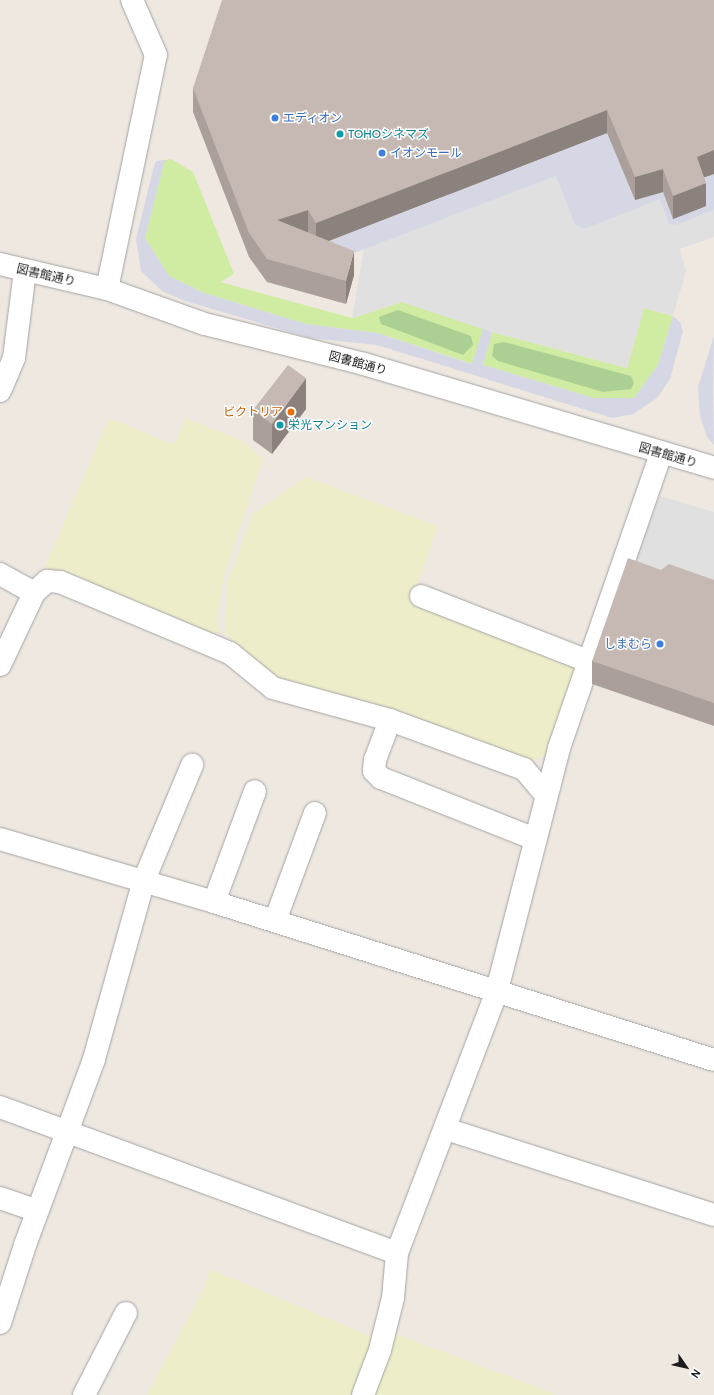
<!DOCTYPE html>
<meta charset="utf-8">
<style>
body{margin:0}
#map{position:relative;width:714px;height:1395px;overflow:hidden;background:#eee8e1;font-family:Cabin,"Noto Sans JP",sans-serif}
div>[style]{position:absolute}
.farmland>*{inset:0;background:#eeedca}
.grass>*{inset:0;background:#d0eca3}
.forest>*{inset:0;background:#acd093}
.parking>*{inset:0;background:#e0e0e0}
.plaza>*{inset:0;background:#d5d7e4}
.roads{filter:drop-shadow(0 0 1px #a3a3a3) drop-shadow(0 0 1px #a3a3a3)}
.minor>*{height:22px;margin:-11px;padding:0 11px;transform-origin:11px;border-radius:11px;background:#fff}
.wall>*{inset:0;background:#aa9f9b}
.shaded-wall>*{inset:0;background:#8b827e}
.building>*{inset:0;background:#c6b9b4}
.dots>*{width:11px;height:11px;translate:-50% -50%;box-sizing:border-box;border:2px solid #fff;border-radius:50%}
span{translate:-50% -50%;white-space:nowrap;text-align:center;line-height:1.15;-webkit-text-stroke:3px #fff;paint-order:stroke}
.shop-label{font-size:12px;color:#366cbe}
.left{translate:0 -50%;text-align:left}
.right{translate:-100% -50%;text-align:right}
.culture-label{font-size:12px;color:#0d838f}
.street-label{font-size:12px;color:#1c1c1c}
.food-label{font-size:12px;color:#c56008}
.north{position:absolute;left:666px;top:1347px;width:40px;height:40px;-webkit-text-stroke:3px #fff;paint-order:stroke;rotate:124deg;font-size:11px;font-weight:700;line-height:16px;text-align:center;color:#1c1c1c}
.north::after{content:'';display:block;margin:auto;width:14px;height:18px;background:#1c1c1c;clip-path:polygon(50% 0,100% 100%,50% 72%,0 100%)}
</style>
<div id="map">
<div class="farmland">
<div style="clip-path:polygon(109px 418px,175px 445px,185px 418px,243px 441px,263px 459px,223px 580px,217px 619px,219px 631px,210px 635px,45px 567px)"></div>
<div style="clip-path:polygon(306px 477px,438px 526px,412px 599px,578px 666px,549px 753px,532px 761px,374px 703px,371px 706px,278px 682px,225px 633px,228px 581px,252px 514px)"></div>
<div style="clip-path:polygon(210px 1269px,372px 1337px,352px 1395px,147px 1395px,204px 1288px)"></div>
<div style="clip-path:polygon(388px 1331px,558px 1395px,372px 1395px)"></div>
</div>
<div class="grass">
<div style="clip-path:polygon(171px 159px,193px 172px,234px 274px,220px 282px,352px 318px,402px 302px,483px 329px,473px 364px,377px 333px,306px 324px,204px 293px,169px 276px,145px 238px,165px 160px)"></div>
<div style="clip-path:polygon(644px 308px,673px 316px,658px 365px,634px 398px,594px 398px,483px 365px,492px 332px,627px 368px)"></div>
</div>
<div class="forest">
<div style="clip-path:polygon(398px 310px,471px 336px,473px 345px,463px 355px,381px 324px,379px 317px)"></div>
<div style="clip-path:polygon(504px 342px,631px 376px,634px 383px,631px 389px,603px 392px,498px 361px,492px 356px,494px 344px)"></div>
</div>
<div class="parking">
<div style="clip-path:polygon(556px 176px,575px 225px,660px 199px,676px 225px,714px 210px,714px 237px,680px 249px,686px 271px,673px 316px,644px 308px,627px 368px,492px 332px,402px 302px,352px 318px,364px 249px)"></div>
<div style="clip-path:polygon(660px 496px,714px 512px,714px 603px,628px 581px)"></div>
</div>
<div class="plaza">
<div style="clip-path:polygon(607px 133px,635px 200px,663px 192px,673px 219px,697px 180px,714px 174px,714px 210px,676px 225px,669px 224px,660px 199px,584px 229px,575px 225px,556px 176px,336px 260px,354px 275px,277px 243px,316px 246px)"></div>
<div style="clip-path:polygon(165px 160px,145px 238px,169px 276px,204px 293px,306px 324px,377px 333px,472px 364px,483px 329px,492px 332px,483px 365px,594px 398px,634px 398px,658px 365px,673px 316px,680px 322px,683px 331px,670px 379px,657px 398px,633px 414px,612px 418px,377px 345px,310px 338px,185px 301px,162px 291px,141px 271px,136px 239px,153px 170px,156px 161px)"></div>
<div style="clip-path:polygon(714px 336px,713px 389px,714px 445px,707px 437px,700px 416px,698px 387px)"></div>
</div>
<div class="roads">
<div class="minor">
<div style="left:0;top:264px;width:110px;rotate:13.2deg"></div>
<div style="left:107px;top:289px;width:104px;rotate:19.7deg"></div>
<div style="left:205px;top:324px;width:164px;rotate:14.1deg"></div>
<div style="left:364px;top:364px;width:365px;rotate:16.5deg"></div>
<div style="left:107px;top:289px;width:239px;rotate:-78.2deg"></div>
<div style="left:156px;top:55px;width:60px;rotate:-113.6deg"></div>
<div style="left:0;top:391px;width:36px;rotate:-67deg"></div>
<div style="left:14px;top:358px;width:88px;rotate:-82.8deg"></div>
<div style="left:0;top:574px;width:39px;rotate:29deg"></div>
<div style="left:421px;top:596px;width:179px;rotate:21.3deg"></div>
<div style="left:0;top:665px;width:80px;rotate:-64.7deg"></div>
<div style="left:34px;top:593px;width:18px;rotate:-43deg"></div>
<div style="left:47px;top:581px;width:13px;rotate:4deg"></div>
<div style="left:60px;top:582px;width:184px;rotate:22.7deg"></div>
<div style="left:230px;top:653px;width:55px;rotate:39.1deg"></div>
<div style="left:273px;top:688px;width:121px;rotate:15.3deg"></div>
<div style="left:0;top:839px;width:223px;rotate:16.4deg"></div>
<div style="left:214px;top:902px;width:524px;rotate:17.54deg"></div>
<div style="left:535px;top:839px;width:166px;rotate:-158.4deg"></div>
<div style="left:381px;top:778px;width:10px;rotate:-135deg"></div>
<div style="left:374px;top:771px;width:11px;rotate:-85deg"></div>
<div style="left:375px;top:760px;width:43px;rotate:-69.4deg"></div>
<div style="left:390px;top:720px;width:143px;rotate:20.1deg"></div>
<div style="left:524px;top:769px;width:34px;rotate:50deg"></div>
<div style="left:214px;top:902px;width:118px;rotate:-69.7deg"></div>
<div style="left:275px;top:921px;width:115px;rotate:-69.7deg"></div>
<div style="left:0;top:1107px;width:423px;rotate:20.2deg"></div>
<div style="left:446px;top:1129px;width:281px;rotate:17.8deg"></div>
<div style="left:0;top:1198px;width:39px;rotate:19deg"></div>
<div style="left:0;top:1323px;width:82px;rotate:-72.2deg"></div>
<div style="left:25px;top:1245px;width:198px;rotate:-69.6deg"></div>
<div style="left:94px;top:1059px;width:186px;rotate:-74.4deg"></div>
<div style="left:144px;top:880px;width:125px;rotate:-67.3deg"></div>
<div style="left:84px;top:1395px;width:92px;rotate:-62.9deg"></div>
<div style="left:363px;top:1395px;width:48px;rotate:-69.3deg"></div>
<div style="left:380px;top:1350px;width:54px;rotate:-76deg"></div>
<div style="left:393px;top:1298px;width:45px;rotate:-84.9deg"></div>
<div style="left:397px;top:1253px;width:277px;rotate:-69.1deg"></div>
<div style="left:496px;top:994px;width:254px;rotate:-75.6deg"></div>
<div style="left:559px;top:748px;width:312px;rotate:-70.9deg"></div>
</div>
</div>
<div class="wall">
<div style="clip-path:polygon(714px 0,714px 174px,704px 177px,706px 206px,673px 219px,663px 192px,635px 200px,607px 133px,328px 241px,354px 275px,346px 304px,267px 282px,249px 257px,193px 112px,193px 88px)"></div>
<div style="clip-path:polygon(306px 409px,272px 454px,253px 440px,253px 410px)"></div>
<div style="clip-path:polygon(661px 570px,714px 580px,714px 726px,592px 684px,592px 661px)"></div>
</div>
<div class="shaded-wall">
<div style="clip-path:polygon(607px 110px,607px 133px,316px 246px,316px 223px)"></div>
<div style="clip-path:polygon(714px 150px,714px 174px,697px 180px,697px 157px)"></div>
<div style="clip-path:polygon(663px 169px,663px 192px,635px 200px,635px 177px)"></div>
<div style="clip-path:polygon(706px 183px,706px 206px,673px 219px,673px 196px)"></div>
<div style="clip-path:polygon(308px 210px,308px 233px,277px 220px)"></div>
<div style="clip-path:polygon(354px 251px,354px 275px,346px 304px,346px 281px)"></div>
<div style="clip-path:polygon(306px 378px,306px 409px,272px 454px,272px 424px)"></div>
</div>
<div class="building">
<div style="clip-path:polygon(222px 0,714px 0,714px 150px,697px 157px,706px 183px,673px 196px,663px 169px,635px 177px,607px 110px,316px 223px,308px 210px,277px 220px,354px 251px,346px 281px,267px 259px,249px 233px,193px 88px)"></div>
<div style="clip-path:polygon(288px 365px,306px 378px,272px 424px,253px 410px)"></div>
<div style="clip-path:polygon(628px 558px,661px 570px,669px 564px,714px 580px,714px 703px,592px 661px)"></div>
</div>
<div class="dots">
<div style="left:275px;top:118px;background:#3f7fe0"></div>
<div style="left:340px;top:134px;background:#0f9aa8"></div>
<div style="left:382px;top:153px;background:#3f7fe0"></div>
<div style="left:291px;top:412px;background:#e8710a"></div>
<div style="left:280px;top:425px;background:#0f9aa8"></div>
<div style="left:660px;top:644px;background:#3f7fe0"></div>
</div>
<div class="shop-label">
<span class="left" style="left:283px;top:118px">エディオン</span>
<span class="left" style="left:390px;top:153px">イオンモール</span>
<span class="right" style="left:652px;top:644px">しまむら</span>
</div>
<div class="culture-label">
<span class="left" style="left:348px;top:134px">TOHOシネマズ</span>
<span class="left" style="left:288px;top:425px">栄光マンション</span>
</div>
<div class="street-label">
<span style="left:46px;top:275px;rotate:13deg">図書館通り</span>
<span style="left:358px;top:363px;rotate:15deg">図書館通り</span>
<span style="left:668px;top:455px;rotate:16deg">図書館通り</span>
</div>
<div class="food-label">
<span class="right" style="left:283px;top:412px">ビクトリア</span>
</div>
<div class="north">N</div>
</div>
